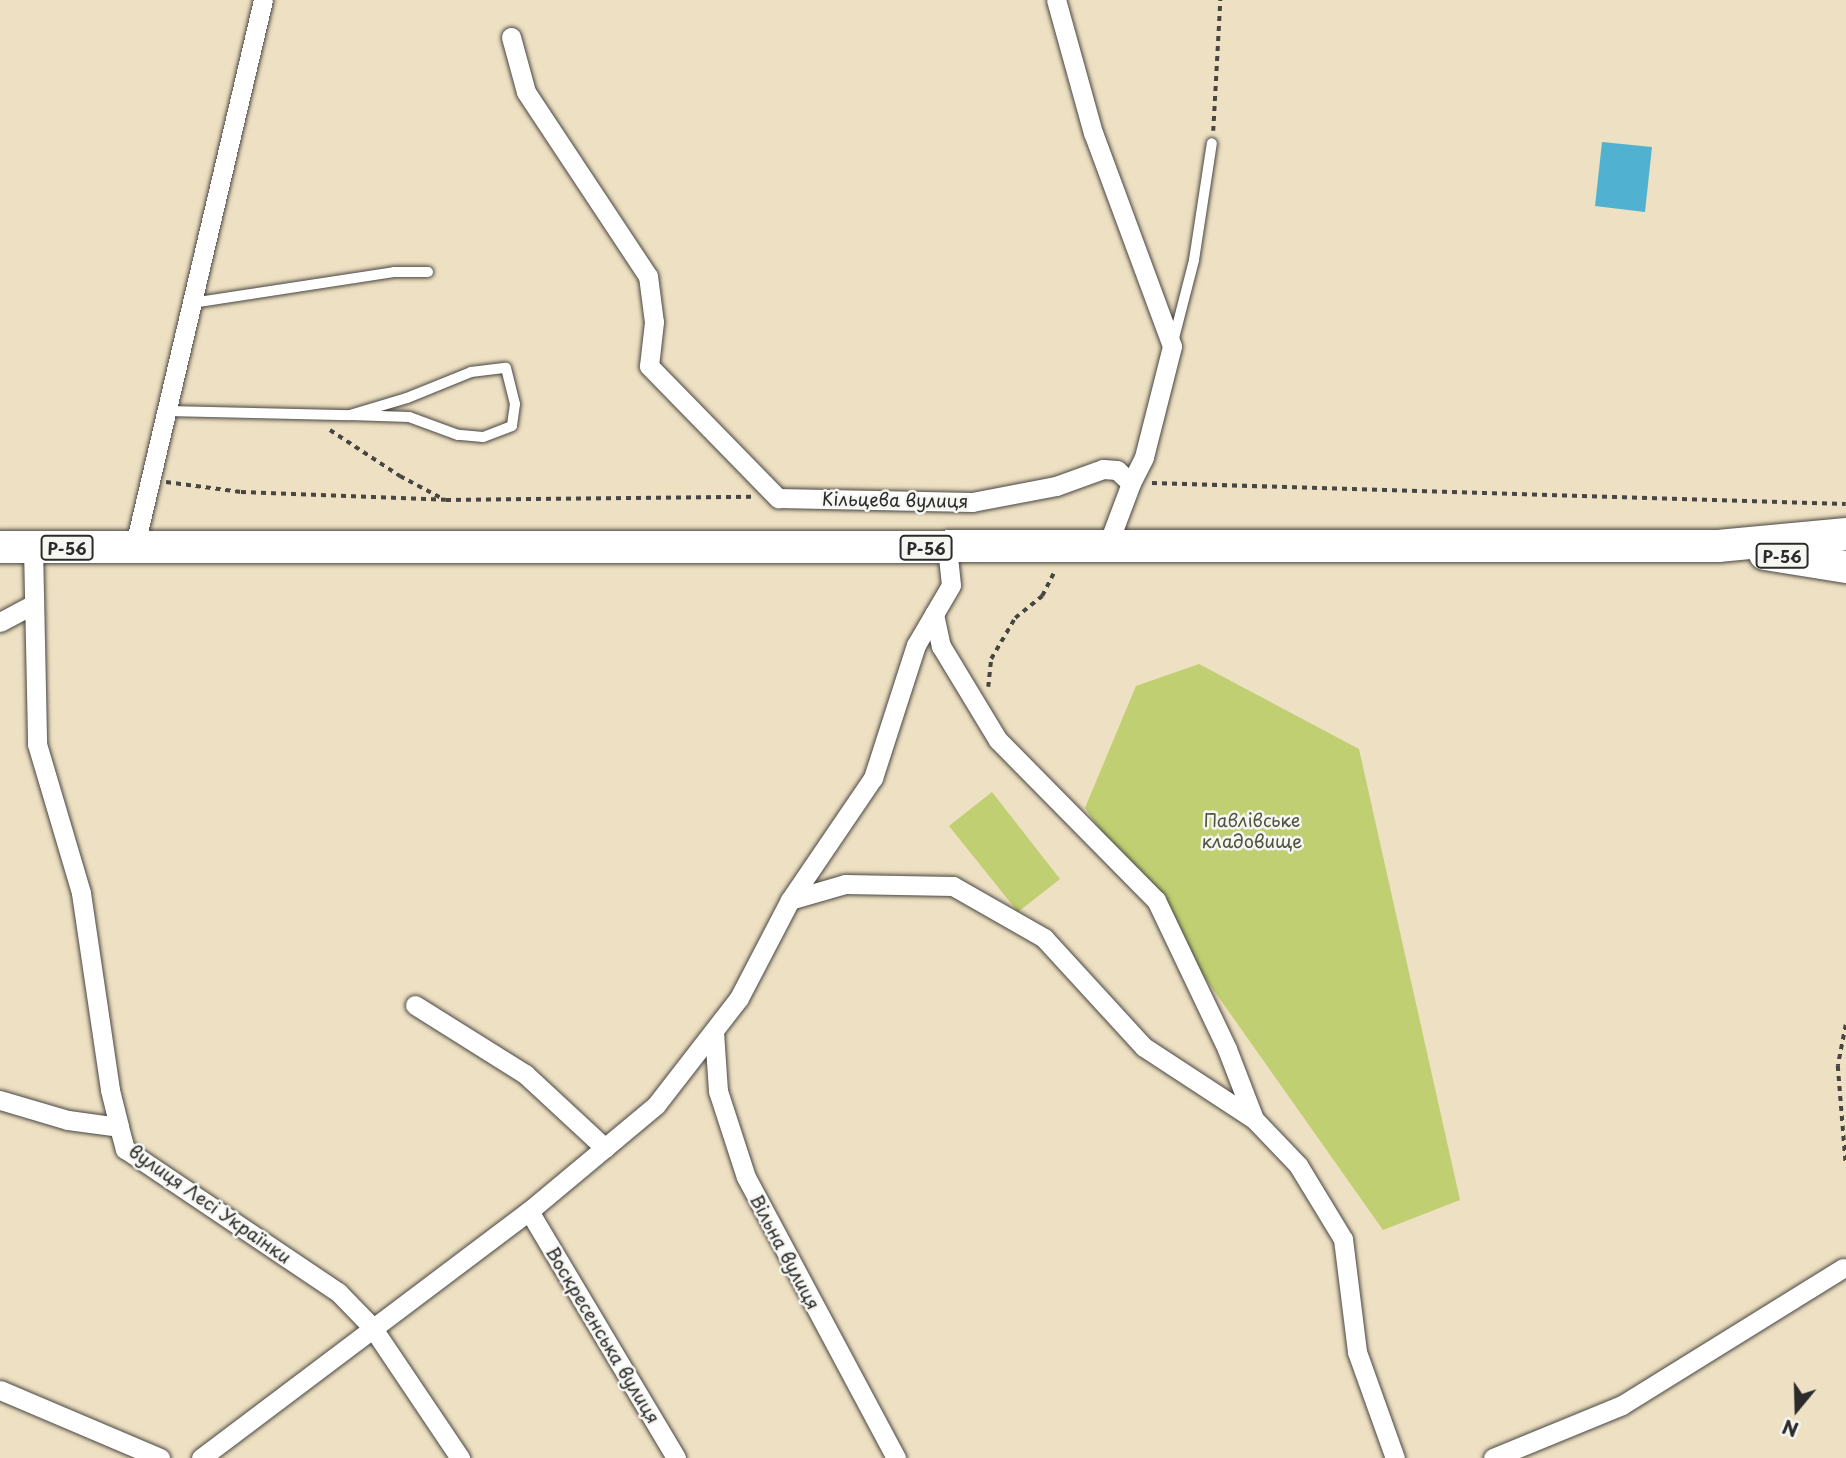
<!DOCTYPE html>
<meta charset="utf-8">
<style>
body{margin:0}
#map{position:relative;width:1846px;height:1458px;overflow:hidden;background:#eee0c2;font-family:"Playpen Sans",sans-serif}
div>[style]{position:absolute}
.green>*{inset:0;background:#c0cf72}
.water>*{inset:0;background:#51b1d0}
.path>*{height:3.5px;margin-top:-1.75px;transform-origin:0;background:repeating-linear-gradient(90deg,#484642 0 5px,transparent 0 10px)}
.roads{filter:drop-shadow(0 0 2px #484642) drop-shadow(0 0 2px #484642)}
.lane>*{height:10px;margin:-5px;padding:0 5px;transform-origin:5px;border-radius:5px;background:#fff}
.street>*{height:19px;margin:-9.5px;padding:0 9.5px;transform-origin:9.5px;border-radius:9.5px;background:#fff}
.primary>*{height:32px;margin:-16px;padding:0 16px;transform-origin:16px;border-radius:16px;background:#fff}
span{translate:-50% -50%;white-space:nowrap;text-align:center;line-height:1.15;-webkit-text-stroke:5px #f6f6f2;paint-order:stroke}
.shield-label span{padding:2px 5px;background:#f6f6f2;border:2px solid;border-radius:5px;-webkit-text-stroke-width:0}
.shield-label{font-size:16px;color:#2b2b2b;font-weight:700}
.street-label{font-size:18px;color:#2b2b2b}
.park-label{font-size:18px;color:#50543d}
.north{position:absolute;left:1762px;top:1374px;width:70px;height:70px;-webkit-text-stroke:5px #f6f6f2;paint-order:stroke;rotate:199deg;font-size:19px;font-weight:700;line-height:28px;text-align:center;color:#2b2b2b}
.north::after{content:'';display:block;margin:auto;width:24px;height:32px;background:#2b2b2b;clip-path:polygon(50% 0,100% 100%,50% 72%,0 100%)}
</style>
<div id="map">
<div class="green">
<div style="clip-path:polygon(1199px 664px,1359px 749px,1460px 1200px,1383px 1230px,1085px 808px,1136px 686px)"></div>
<div style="clip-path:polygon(992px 792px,1060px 879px,1018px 912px,949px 826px)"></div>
</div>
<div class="water">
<div style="clip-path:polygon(1602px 142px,1652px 147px,1645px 212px,1595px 206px)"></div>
</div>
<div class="path">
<div style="left:1213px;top:131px;width:131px;rotate:-86.9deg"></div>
<div style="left:330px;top:430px;width:84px;rotate:33.3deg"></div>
<div style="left:400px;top:476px;width:49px;rotate:28.1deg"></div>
<div style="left:166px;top:482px;width:76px;rotate:7.6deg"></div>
<div style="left:241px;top:492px;width:205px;rotate:2.2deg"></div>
<div style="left:446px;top:500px;width:307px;rotate:-0.6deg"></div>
<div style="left:1152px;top:483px;width:694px;rotate:1.73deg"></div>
<div style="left:988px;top:687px;width:28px;rotate:-84deg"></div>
<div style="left:991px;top:659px;width:48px;rotate:-59.7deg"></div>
<div style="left:1015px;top:618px;width:35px;rotate:-39deg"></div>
<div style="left:1042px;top:596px;width:29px;rotate:-63deg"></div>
<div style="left:1846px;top:1025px;width:42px;rotate:101deg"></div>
<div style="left:1838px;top:1066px;width:99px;rotate:85.4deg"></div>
</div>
<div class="roads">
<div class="lane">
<div style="left:192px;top:303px;width:204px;rotate:-8.7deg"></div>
<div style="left:394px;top:272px;width:34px"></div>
<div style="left:1173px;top:342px;width:85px;rotate:-75.6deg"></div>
<div style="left:1194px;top:260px;width:118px;rotate:-81.3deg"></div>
<div style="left:167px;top:411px;width:183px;rotate:1.3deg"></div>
<div style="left:350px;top:415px;width:59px;rotate:-16.6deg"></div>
<div style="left:407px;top:398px;width:69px;rotate:-22.1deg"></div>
<div style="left:471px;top:372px;width:35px;rotate:-7deg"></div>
<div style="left:506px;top:368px;width:37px;rotate:76deg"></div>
<div style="left:515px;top:404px;width:22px;rotate:98deg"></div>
<div style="left:512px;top:426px;width:31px;rotate:159deg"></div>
<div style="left:483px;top:437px;width:25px;rotate:-175deg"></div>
<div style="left:458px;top:435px;width:52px;rotate:-159.8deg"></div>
<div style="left:409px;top:417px;width:59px;rotate:-178.1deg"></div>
</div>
<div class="street">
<div style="left:511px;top:37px;width:57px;rotate:74.7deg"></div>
<div style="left:526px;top:92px;width:221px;rotate:56.5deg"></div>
<div style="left:648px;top:276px;width:46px;rotate:82.6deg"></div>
<div style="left:654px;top:322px;width:44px;rotate:96.5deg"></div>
<div style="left:649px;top:366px;width:185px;rotate:45.7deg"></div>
<div style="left:778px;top:498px;width:194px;rotate:1.2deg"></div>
<div style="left:972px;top:502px;width:86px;rotate:-10.8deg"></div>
<div style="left:1056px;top:486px;width:50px;rotate:-19.9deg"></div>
<div style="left:1103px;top:469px;width:14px;rotate:4deg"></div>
<div style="left:1117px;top:470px;width:19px;rotate:43deg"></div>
<div style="left:1131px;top:483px;width:29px;rotate:-63deg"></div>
<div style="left:1144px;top:457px;width:114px;rotate:-75.8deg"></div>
<div style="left:1172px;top:346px;width:227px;rotate:-110.3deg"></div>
<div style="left:1093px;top:133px;width:138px;rotate:-105.5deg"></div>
<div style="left:33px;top:547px;width:197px;rotate:88.8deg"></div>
<div style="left:37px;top:744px;width:155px;rotate:73.5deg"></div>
<div style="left:81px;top:893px;width:199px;rotate:81.6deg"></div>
<div style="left:110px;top:1090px;width:38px;rotate:76deg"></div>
<div style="left:1107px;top:547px;width:68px;rotate:-69.4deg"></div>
<div style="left:134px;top:549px;width:564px;rotate:-76.78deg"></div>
<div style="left:934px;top:614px;width:33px;rotate:78deg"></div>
<div style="left:941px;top:646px;width:110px;rotate:58.8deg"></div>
<div style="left:998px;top:740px;width:225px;rotate:45.4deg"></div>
<div style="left:1156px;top:900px;width:165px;rotate:64.5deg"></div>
<div style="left:1227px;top:1049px;width:75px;rotate:68.9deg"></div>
<div style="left:0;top:622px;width:38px;rotate:-28deg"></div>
<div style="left:790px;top:900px;width:57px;rotate:-16.2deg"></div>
<div style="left:845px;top:884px;width:108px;rotate:1.1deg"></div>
<div style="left:953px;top:886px;width:105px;rotate:29.7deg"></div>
<div style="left:1044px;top:938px;width:148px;rotate:47.5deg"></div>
<div style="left:1144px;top:1047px;width:131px;rotate:33.2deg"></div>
<div style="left:1254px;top:1119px;width:64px;rotate:46.3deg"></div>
<div style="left:1298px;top:1165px;width:87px;rotate:58.7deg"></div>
<div style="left:1343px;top:1239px;width:114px;rotate:82.9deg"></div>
<div style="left:1357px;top:1352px;width:113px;rotate:70.3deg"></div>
<div style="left:415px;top:1005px;width:130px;rotate:32.1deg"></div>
<div style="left:525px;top:1074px;width:109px;rotate:42.8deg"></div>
<div style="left:714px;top:1032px;width:59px;rotate:86.1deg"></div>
<div style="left:718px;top:1091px;width:90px;rotate:72deg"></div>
<div style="left:746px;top:1177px;width:319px;rotate:61.9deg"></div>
<div style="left:0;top:1100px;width:71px;rotate:16.4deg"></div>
<div style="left:68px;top:1120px;width:51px;rotate:7.8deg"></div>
<div style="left:119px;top:1127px;width:23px;rotate:75deg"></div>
<div style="left:125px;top:1149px;width:257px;rotate:33.9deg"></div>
<div style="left:338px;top:1292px;width:49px;rotate:45.8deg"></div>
<div style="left:372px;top:1327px;width:158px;rotate:56.1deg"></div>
<div style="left:529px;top:1211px;width:287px;rotate:59.2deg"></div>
<div style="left:0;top:1390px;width:174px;rotate:23deg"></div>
<div style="left:201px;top:1458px;width:411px;rotate:-37deg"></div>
<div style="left:529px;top:1211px;width:165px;rotate:-39.8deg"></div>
<div style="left:656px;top:1105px;width:135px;rotate:-52.2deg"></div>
<div style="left:739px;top:998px;width:110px;rotate:-62.5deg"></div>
<div style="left:790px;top:900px;width:148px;rotate:-55.8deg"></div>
<div style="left:873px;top:778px;width:140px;rotate:-72.1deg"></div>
<div style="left:916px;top:645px;width:69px;rotate:-59.7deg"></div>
<div style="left:951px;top:585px;width:37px;rotate:-96deg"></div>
<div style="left:1493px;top:1458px;width:139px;rotate:-22.3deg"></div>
<div style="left:1622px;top:1405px;width:260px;rotate:-31.8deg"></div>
</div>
<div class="primary">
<div style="left:0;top:547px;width:1718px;rotate:-0.03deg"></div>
<div style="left:1718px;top:546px;width:129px;rotate:-5.4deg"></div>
<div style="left:1765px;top:554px;width:82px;rotate:9.1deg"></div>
</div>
</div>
<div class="shield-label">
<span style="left:67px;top:548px">Р-56</span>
<span style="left:926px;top:548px">Р-56</span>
<span style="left:1782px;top:556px">Р-56</span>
</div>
<div class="street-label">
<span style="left:895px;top:500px;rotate:1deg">Кільцева вулиця</span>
<span style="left:210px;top:1204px;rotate:35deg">вулиця Лесі Українки</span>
<span style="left:785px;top:1252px;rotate:62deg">Вільна вулиця</span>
<span style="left:603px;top:1335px;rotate:59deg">Воскресенська вулиця</span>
</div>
<div class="park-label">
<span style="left:1252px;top:831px">Павлівське<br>кладовище</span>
</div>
<div class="north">N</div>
</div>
